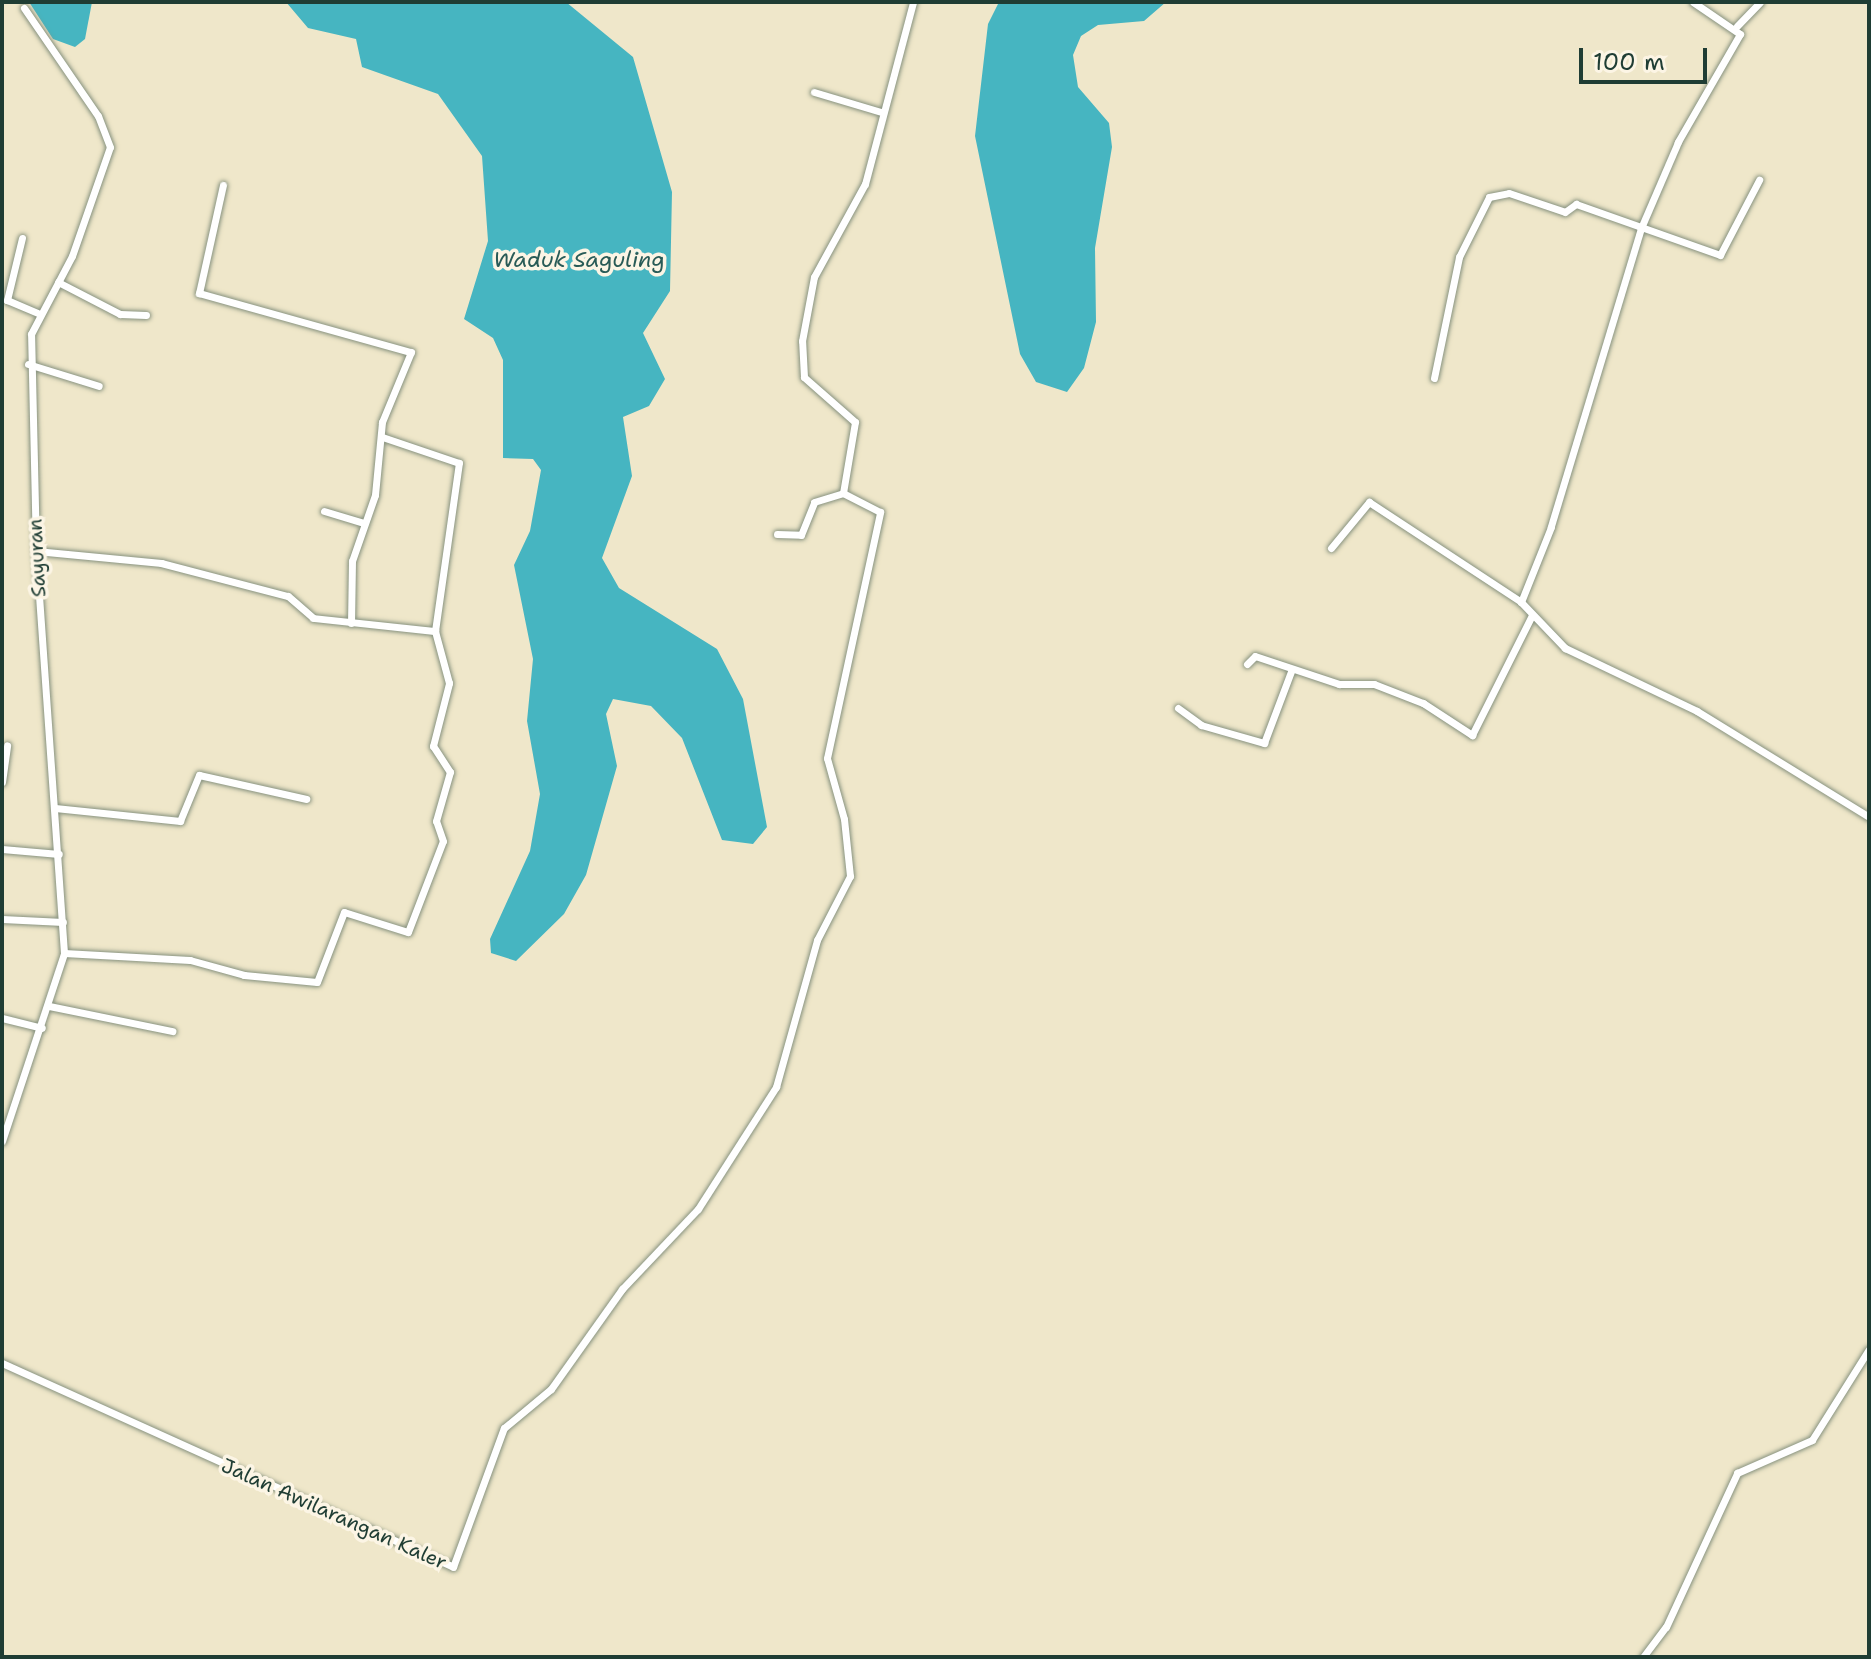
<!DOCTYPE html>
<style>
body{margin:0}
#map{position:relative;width:1871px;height:1659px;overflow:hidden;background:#efe7ca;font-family:"Shantell Sans",sans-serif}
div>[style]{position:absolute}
.water>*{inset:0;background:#46b5c1}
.roads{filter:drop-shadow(0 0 2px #87927f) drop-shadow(0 0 2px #87927f)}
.minor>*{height:7px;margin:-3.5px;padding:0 3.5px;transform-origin:3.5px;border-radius:3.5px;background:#fff}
span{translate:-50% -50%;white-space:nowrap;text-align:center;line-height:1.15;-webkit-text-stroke:7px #fcf5e5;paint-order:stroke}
.street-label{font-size:20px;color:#1f3d34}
.water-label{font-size:22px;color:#295b57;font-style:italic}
.frame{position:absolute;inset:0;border:4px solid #1f3d34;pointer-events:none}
.scale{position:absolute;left:1579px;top:48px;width:128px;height:36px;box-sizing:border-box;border:4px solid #1f3d34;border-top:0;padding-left:10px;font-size:24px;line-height:28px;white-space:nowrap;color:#1f3d34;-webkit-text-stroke:6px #fcf5e5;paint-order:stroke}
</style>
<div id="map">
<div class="water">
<div style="clip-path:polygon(29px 2px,92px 2px,85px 39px,75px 47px,53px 39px)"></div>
<div style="clip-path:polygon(286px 2px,566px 2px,633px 57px,672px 192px,670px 291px,643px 333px,665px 379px,649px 406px,623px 417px,632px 476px,602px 558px,619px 588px,717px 649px,743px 699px,767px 827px,753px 844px,722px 840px,682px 738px,651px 706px,613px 699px,606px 714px,617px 766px,586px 875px,564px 914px,516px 961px,491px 953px,490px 939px,530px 851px,540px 794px,527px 721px,533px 659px,514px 565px,530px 531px,541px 470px,533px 459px,503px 458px,503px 360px,493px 338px,464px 319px,488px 241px,482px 156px,438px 94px,362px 67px,356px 39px,308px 28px)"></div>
<div style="clip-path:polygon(999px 2px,1166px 2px,1144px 21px,1098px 25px,1081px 36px,1073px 55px,1078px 87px,1109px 123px,1112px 147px,1095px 248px,1096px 322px,1084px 368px,1067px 392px,1036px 382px,1020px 354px,975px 136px,988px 24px)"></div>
</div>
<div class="roads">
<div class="minor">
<div style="left:1693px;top:2px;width:57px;rotate:34.2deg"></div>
<div style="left:1740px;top:34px;width:125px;rotate:119.9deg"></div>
<div style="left:1678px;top:142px;width:94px;rotate:113.3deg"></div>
<div style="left:1641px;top:228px;width:312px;rotate:106.8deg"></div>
<div style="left:1551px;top:527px;width:81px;rotate:111.8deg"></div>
<div style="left:1521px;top:602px;width:64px;rotate:46.3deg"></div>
<div style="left:1565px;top:648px;width:146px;rotate:25.5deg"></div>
<div style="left:1697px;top:711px;width:202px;rotate:31.6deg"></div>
<div style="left:1737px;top:26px;width:33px;rotate:-46deg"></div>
<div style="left:814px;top:92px;width:70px;rotate:16.6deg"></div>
<div style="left:223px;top:185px;width:111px;rotate:102.5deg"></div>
<div style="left:199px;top:293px;width:220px;rotate:15.6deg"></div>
<div style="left:411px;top:352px;width:76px;rotate:112.5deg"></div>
<div style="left:382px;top:422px;width:73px;rotate:95.5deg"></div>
<div style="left:375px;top:495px;width:70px;rotate:109.2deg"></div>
<div style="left:352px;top:561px;width:62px;rotate:90.9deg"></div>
<div style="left:22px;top:238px;width:64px;rotate:103.6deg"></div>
<div style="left:7px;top:300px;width:33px;rotate:23deg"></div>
<div style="left:58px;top:282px;width:70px;rotate:27.3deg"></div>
<div style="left:120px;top:314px;width:26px;rotate:2deg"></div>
<div style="left:28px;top:364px;width:74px;rotate:17.2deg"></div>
<div style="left:1434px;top:378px;width:124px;rotate:-78.3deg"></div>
<div style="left:1459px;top:257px;width:67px;rotate:-63.4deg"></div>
<div style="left:1489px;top:197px;width:20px;rotate:-11deg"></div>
<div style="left:1509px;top:193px;width:59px;rotate:18.7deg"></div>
<div style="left:1565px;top:212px;width:14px;rotate:-36deg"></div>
<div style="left:1576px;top:204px;width:153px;rotate:19.5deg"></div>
<div style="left:1720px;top:255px;width:85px;rotate:-62.5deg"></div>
<div style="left:324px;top:511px;width:42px;rotate:16.7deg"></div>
<div style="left:777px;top:534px;width:24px;rotate:2deg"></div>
<div style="left:801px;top:535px;width:35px;rotate:-68deg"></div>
<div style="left:814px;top:502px;width:30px;rotate:-17deg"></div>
<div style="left:1331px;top:548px;width:60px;rotate:-50.4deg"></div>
<div style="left:1369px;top:502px;width:182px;rotate:33.3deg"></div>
<div style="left:36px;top:551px;width:126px;rotate:5.5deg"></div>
<div style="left:161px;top:563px;width:131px;rotate:14.6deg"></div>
<div style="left:288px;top:596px;width:33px;rotate:41deg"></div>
<div style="left:313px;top:618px;width:123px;rotate:6.1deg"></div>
<div style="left:435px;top:631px;width:170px;rotate:-81.9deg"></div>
<div style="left:459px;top:463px;width:81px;rotate:-161.3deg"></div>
<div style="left:1247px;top:664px;width:11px;rotate:-45deg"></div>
<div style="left:1255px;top:656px;width:89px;rotate:18.4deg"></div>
<div style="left:1339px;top:684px;width:35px"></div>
<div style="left:1374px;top:684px;width:53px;rotate:21.2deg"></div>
<div style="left:1423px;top:703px;width:59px;rotate:33.1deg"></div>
<div style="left:1472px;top:735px;width:134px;rotate:-63.4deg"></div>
<div style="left:1178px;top:708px;width:29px;rotate:36deg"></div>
<div style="left:1201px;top:725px;width:66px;rotate:15.9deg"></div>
<div style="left:1264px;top:743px;width:79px;rotate:-69.3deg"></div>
<div style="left:2px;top:782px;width:37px;rotate:-82deg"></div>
<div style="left:55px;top:808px;width:126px;rotate:5.9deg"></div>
<div style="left:180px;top:821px;width:50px;rotate:-67.6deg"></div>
<div style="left:199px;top:775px;width:110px;rotate:12.6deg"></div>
<div style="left:2px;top:849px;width:57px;rotate:5deg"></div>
<div style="left:2px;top:919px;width:61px;rotate:2.8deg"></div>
<div style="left:64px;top:953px;width:126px;rotate:3.2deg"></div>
<div style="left:190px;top:960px;width:56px;rotate:15.5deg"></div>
<div style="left:244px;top:975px;width:73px;rotate:5.5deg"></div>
<div style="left:317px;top:982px;width:75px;rotate:-68.9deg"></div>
<div style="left:344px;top:912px;width:67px;rotate:17.4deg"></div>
<div style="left:408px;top:932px;width:97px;rotate:-69deg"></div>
<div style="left:443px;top:841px;width:21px;rotate:-109deg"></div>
<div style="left:436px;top:821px;width:51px;rotate:-74.1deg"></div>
<div style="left:450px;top:772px;width:31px;rotate:-123deg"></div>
<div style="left:433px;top:746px;width:65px;rotate:-75.7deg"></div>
<div style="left:449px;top:683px;width:54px;rotate:-105.1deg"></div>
<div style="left:49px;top:1006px;width:126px;rotate:11.5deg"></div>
<div style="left:2px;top:1018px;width:41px;rotate:14deg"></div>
<div style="left:2px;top:1141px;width:198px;rotate:-71.7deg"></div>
<div style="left:64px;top:953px;width:403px;rotate:-94deg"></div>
<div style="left:36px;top:551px;width:217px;rotate:-91.3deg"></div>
<div style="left:31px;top:334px;width:88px;rotate:-62.3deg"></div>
<div style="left:72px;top:256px;width:115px;rotate:-70.8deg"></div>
<div style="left:110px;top:147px;width:33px;rotate:-111deg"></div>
<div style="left:98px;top:116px;width:131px;rotate:-124.4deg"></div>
<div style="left:2px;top:1363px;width:495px;rotate:24.3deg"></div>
<div style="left:453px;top:1567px;width:148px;rotate:-69.9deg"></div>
<div style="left:504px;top:1428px;width:61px;rotate:-39.7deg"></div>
<div style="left:551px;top:1389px;width:123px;rotate:-54.6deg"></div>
<div style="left:622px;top:1289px;width:110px;rotate:-46.5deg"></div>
<div style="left:698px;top:1209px;width:145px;rotate:-57.4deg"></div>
<div style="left:776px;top:1087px;width:153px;rotate:-74.4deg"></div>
<div style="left:817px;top:940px;width:72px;rotate:-62.7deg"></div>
<div style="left:850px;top:876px;width:57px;rotate:-96deg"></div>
<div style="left:844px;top:819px;width:63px;rotate:-105.6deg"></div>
<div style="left:827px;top:758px;width:252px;rotate:-77.8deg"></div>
<div style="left:880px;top:512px;width:42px;rotate:-152.8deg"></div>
<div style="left:843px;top:493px;width:72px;rotate:-80.4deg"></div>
<div style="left:855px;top:422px;width:68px;rotate:-138.6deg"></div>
<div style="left:804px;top:377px;width:36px;rotate:-93deg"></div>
<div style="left:802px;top:341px;width:65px;rotate:-79.4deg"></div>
<div style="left:814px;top:277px;width:106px;rotate:-61.3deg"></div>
<div style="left:865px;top:184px;width:188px;rotate:-75.2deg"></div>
<div style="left:1643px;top:1657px;width:38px;rotate:-53deg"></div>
<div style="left:1666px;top:1627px;width:170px;rotate:-65.2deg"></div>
<div style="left:1737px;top:1473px;width:82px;rotate:-23.7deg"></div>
<div style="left:1812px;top:1440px;width:107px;rotate:-57.9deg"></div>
</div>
</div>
<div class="street-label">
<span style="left:37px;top:558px;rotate:-93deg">Sayuran</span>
<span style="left:334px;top:1514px;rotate:24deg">Jalan Awilarangan Kaler</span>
</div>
<div class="water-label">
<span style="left:579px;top:260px">Waduk Saguling</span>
</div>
<div class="frame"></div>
<div class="scale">100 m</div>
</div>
